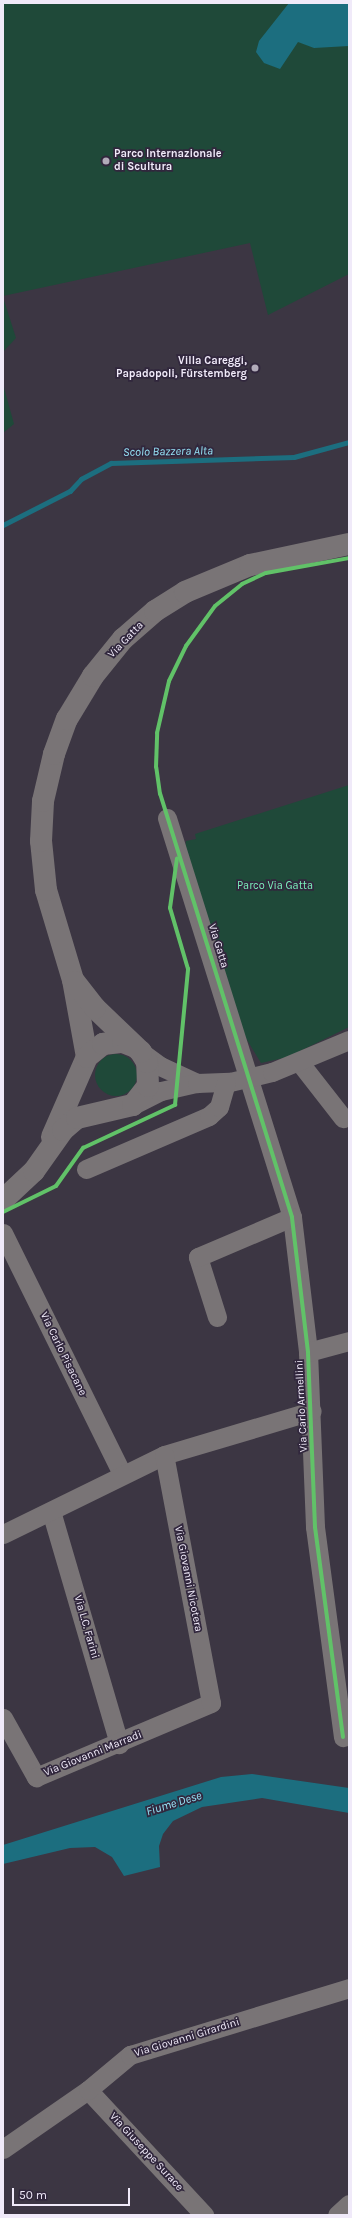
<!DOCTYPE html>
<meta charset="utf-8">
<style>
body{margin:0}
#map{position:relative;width:352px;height:2218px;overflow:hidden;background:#3c3643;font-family:Karla,sans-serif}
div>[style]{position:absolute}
.green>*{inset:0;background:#1f4939}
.round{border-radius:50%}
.water>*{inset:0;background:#1c6e7f}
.stream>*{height:4.5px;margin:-2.25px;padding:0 2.25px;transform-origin:2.25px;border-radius:2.25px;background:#1c6e7f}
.minor>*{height:19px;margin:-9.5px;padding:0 9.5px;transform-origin:9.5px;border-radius:9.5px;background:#797476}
.tertiary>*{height:22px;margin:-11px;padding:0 11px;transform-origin:11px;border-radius:11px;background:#797476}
.cycleway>*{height:4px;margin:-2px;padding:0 2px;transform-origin:2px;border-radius:2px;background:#61c268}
.dots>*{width:11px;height:11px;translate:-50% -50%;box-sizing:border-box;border:2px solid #31273d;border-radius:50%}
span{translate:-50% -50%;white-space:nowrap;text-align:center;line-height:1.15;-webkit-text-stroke:3.5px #31273d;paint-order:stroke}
.poi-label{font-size:11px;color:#f0eaf9;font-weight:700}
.left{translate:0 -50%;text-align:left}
.right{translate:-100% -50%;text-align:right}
.street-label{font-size:11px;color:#f0eaf9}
.park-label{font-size:11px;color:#7bf4bd}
.water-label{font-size:12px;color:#96e4f7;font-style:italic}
.frame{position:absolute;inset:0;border:4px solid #f0eaf9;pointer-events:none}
.scale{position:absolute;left:12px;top:2188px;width:118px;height:18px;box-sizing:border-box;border:2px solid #f0eaf9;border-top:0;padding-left:5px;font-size:12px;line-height:14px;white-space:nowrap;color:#f0eaf9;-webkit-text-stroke:3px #31273d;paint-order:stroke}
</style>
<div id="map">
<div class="green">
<div style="clip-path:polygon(3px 3px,349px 3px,349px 274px,268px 315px,250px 243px,3px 296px)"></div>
<div style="clip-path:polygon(3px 297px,16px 338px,3px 352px)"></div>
<div style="clip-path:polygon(3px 384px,14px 424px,3px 433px)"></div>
<div style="clip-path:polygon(349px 785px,349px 1027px,288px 1057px,261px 1063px,244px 1035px,185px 848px,186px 841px,196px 839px,195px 834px)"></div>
<div class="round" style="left:95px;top:1054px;width:42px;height:42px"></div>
</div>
<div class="water">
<div style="clip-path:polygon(289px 3px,349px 3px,349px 46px,314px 48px,298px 42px,280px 69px,264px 63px,256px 52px,259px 41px)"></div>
<div style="clip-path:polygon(252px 1774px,349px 1788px,349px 1813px,262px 1798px,202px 1807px,173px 1821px,163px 1834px,159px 1846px,160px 1867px,124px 1876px,112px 1857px,95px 1847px,70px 1848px,3px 1864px,3px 1845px,221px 1777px)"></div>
</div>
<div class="stream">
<div style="left:3px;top:525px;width:75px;rotate:-26.9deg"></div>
<div style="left:70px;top:491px;width:16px;rotate:-47deg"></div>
<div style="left:81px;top:479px;width:34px;rotate:-28deg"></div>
<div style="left:111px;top:463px;width:183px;rotate:-1.9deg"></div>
<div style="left:294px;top:457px;width:57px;rotate:-15.3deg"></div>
</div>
<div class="minor">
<div style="left:167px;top:818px;width:418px;rotate:72.6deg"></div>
<div style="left:292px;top:1217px;width:136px;rotate:83.2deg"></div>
<div style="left:308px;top:1352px;width:175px;rotate:87.7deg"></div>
<div style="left:315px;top:1527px;width:212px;rotate:82.4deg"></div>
<div style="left:141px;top:1052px;width:24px;rotate:36deg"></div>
<div style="left:160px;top:1066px;width:41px;rotate:24.7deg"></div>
<div style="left:300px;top:1063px;width:70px;rotate:52deg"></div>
<div style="left:133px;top:1105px;width:31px;rotate:-27deg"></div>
<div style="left:161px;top:1091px;width:37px;rotate:-13deg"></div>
<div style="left:197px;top:1083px;width:33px;rotate:-2deg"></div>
<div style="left:230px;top:1082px;width:43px;rotate:-13.4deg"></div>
<div style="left:272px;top:1072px;width:83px;rotate:-22.6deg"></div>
<div style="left:86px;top:1169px;width:134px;rotate:-23.3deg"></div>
<div style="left:209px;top:1116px;width:13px;rotate:-42deg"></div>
<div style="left:219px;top:1107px;width:25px;rotate:-74deg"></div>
<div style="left:3px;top:1233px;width:269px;rotate:63.7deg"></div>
<div style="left:217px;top:1317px;width:63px;rotate:-107.6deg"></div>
<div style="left:198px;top:1257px;width:102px;rotate:-23.1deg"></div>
<div style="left:308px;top:1352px;width:42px;rotate:-15deg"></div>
<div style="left:51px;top:1511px;width:243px;rotate:73.7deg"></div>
<div style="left:3px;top:1534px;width:179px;rotate:-26.1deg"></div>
<div style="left:164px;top:1455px;width:154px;rotate:-16.6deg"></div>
<div style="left:3px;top:1718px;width:68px;rotate:60.8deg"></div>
<div style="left:36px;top:1777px;width:190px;rotate:-22.9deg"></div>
<div style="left:211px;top:1703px;width:252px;rotate:-100.7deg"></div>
<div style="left:88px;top:2090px;width:171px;rotate:47.1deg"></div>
<div style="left:3px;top:2149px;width:103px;rotate:-34.8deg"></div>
<div style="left:88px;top:2090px;width:55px;rotate:-39.8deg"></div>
<div style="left:130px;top:2055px;width:229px;rotate:-17deg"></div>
<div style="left:337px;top:2215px;width:16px;rotate:-43deg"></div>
</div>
<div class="tertiary">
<div style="left:87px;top:1057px;width:78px;rotate:-100.3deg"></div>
<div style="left:73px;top:980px;width:94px;rotate:-106.7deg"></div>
<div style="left:46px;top:890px;width:49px;rotate:-95.8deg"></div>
<div style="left:41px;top:841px;width:40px;rotate:-87.1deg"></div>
<div style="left:43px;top:801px;width:48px;rotate:-76.8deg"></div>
<div style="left:54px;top:754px;width:37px;rotate:-70deg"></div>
<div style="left:67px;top:719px;width:50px;rotate:-58.8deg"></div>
<div style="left:93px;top:676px;width:48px;rotate:-51deg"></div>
<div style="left:123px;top:639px;width:43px;rotate:-41.2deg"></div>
<div style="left:155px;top:611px;width:36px;rotate:-32deg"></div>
<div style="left:185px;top:592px;width:70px;rotate:-22.6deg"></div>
<div style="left:250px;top:565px;width:101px;rotate:-12deg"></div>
<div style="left:52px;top:1137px;width:87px;rotate:-66.4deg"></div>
<div style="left:87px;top:1057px;width:21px;rotate:-39deg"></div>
<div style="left:103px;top:1044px;width:20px;rotate:-6deg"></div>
<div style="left:123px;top:1042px;width:11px;rotate:22deg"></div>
<div style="left:3px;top:1200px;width:42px;rotate:-43.1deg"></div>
<div style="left:34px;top:1171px;width:50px;rotate:-54.7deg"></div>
<div style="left:63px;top:1130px;width:18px;rotate:-41deg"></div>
<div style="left:77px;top:1118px;width:57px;rotate:-13.1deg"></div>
<div style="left:133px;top:1105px;width:24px;rotate:-52deg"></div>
<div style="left:148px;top:1086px;width:24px;rotate:-92deg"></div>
<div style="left:147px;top:1062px;width:12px;rotate:-121deg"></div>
<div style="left:141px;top:1052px;width:64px;rotate:-136.3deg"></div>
<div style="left:95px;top:1008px;width:33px;rotate:-128deg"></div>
</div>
<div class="cycleway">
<div style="left:3px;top:1212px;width:59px;rotate:-26.1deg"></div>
<div style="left:56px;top:1186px;width:47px;rotate:-54.6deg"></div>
<div style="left:83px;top:1148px;width:102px;rotate:-25.1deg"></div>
<div style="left:175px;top:1105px;width:137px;rotate:-84.5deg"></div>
<div style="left:188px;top:969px;width:64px;rotate:-106.4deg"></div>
<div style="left:170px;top:908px;width:50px;rotate:-82deg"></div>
<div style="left:343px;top:1737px;width:212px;rotate:-97.6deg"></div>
<div style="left:315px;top:1527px;width:175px;rotate:-92.3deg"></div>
<div style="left:308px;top:1352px;width:136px;rotate:-96.8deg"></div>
<div style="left:292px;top:1217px;width:443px;rotate:-107.3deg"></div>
<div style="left:160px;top:794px;width:27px;rotate:-98deg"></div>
<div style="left:156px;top:767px;width:34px;rotate:-88deg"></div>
<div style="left:157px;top:733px;width:53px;rotate:-77deg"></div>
<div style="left:169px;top:681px;width:39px;rotate:-64deg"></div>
<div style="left:186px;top:646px;width:49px;rotate:-54.1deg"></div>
<div style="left:215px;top:606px;width:35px;rotate:-39deg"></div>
<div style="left:242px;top:584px;width:26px;rotate:-25deg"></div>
<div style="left:266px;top:573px;width:84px;rotate:-10.2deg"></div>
</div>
<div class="dots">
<div style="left:106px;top:161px;background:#b1abb9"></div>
<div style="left:255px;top:368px;background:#b1abb9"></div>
</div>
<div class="poi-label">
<span class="left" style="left:114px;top:161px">Parco Internazionale<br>di Scultura</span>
<span class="right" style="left:247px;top:368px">Villa Careggi,<br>Papadopoli, Fürstemberg</span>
</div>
<div class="street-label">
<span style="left:126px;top:640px;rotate:-46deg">Via Gatta</span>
<span style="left:218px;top:946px;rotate:73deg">Via Gatta</span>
<span style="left:63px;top:1354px;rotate:64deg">Via Carlo Pisacane</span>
<span style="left:302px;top:1406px;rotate:-93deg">Via Carlo Armellini</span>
<span style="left:188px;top:1579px;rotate:79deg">Via Giovanni Nicotera</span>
<span style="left:86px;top:1627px;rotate:74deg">Via L.C. Farini</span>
<span style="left:93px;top:1754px;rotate:-22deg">Via Giovanni Marradi</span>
<span style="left:187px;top:2038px;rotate:-17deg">Via Giovanni Girardini</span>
<span style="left:146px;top:2152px;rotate:47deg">Via Giuseppe Surace</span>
</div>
<div class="park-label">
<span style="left:275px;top:886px">Parco Via Gatta</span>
</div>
<div class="water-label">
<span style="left:168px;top:452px;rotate:-1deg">Scolo Bazzera Alta</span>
<span style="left:174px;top:1804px;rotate:-17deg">Fiume Dese</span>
</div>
<div class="frame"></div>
<div class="scale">50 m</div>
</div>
